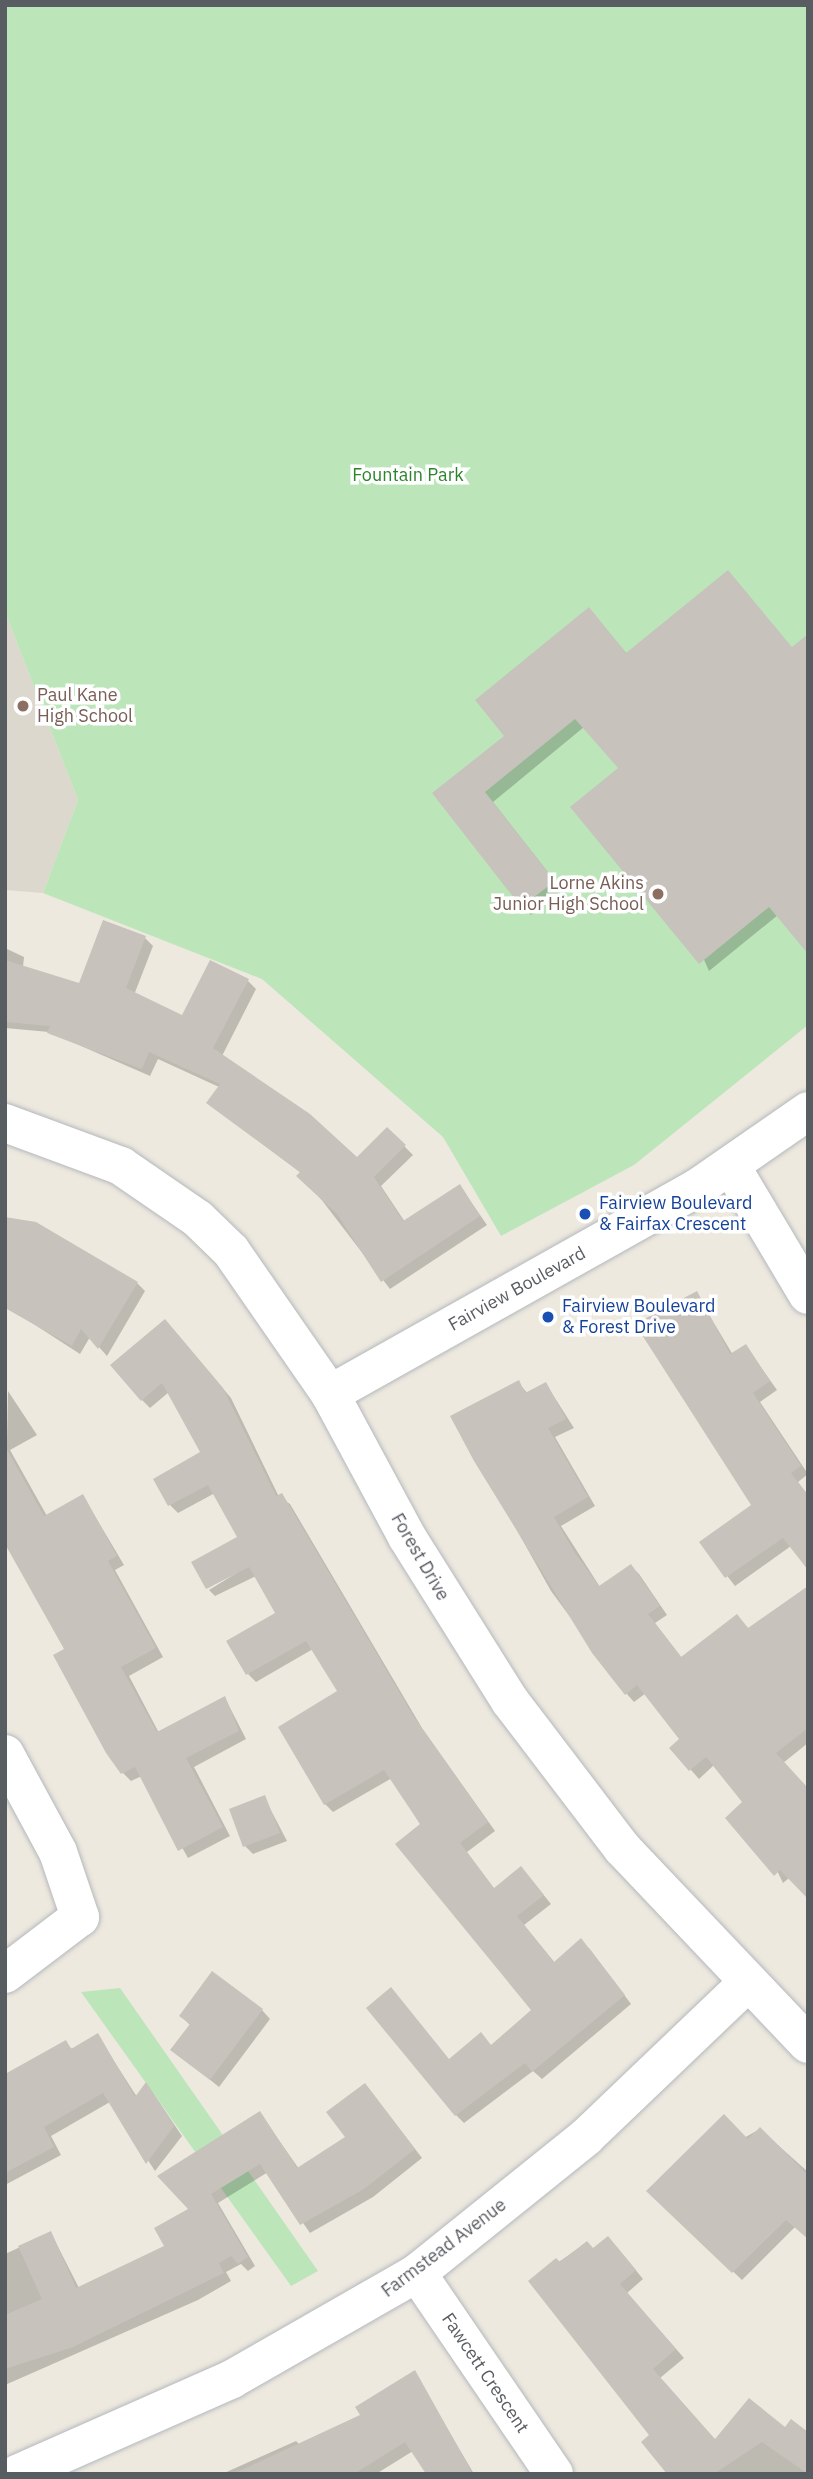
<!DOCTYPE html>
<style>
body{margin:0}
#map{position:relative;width:813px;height:2479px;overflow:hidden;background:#ede9df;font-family:"IBM Plex Sans",sans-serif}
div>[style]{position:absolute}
.education>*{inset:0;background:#dcd8ce}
.green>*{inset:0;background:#bce6ba}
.shadow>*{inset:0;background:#0003}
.building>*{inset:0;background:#c7c3bc}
.roads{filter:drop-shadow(0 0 2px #b5b8bd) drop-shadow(0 0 2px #b5b8bd)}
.minor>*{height:38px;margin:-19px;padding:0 19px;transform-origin:19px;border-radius:19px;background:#fff}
.tertiary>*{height:38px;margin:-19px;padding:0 19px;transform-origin:19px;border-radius:19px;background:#fff}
.dots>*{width:19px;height:19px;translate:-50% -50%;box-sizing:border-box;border:4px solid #fff;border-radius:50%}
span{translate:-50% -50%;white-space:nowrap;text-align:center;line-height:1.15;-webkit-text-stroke:7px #fff;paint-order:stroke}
.park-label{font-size:18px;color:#2e832e}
.education-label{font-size:18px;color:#785e54}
.left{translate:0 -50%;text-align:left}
.right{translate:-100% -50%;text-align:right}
.transit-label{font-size:18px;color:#164399}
.street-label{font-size:18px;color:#585d62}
.frame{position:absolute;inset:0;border:7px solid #585d62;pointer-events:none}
</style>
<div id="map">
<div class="education">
<div style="clip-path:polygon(5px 612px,78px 800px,43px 893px,5px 890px)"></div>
</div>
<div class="green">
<div style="clip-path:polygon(5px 5px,808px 5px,808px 1025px,634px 1165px,501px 1236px,443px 1137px,262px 979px,43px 893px,78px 800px,5px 612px)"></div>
<div style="clip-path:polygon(120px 1988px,318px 2271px,291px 2286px,81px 1992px)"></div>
</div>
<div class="shadow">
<div style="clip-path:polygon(728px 572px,792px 648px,778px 915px,709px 971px,620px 768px,584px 727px,493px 802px,562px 890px,531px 915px,434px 793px,507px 737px,597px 618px,627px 654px)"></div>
<div style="clip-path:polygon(145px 938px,153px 946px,134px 995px,182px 1017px,248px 981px,256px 989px,222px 1056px,357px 1159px,387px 1129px,413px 1155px,381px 1186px,405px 1222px,460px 1186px,487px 1225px,390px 1289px,301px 1173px,208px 1103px,219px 1087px,158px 1059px,150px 1076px,49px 1032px,5px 1028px,5px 948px,24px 957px,23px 967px,80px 985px)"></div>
<div style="clip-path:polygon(137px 1283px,145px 1291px,107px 1356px,90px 1337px,80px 1354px,12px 1310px)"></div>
<div style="clip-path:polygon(696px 1293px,733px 1355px,746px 1346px,777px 1390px,760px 1402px,808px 1474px,798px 1482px,808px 1495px,808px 1567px,791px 1546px,735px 1586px,701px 1542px,754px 1505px)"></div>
<div style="clip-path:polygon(173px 1329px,231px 1398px,279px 1497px,290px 1504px,422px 1728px,495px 1831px,467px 1852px,495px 1890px,529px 1877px,551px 1904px,524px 1925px,555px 1963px,589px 1948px,631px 2004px,542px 2079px,533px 2071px,464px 2123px,456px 2115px,449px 2060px,492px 2046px,534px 2011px,392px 1778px,333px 1812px,325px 1804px,339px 1692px,313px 1649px,256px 1682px,248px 1674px,278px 1614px,256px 1576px,215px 1596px,209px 1590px,256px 1561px,208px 1588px,193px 1562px,240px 1538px,215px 1493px,178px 1513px,170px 1505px,202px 1453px,169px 1392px,150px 1408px,142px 1400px)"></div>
<div style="clip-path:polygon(518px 1382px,528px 1394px,546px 1384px,574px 1428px,555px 1437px,595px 1506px,561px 1526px,600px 1587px,631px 1566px,639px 1574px,667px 1615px,655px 1623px,682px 1658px,737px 1616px,750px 1630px,808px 1588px,808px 1743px,783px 1763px,789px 1878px,783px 1883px,744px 1802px,714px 1765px,699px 1779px,691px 1770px,671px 1748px,682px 1739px,646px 1693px,634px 1702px,626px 1693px,551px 1591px,453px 1416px)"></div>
<div style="clip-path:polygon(8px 1391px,37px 1435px,10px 1450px,47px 1516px,83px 1496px,124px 1565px,115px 1570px,163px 1657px,129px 1676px,159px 1733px,225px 1698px,246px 1739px,194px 1767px,230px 1836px,188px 1858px,142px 1776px,131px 1781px,123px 1773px,66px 1650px,5px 1542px)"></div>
<div style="clip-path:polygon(264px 1797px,287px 1841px,253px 1854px,245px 1846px)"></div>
<div style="clip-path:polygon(262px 2010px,270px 2019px,219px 2087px,173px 2050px,191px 2026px,181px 2016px)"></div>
<div style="clip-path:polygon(98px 2036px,137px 2097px,147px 2084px,182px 2136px,155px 2171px,110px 2102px,51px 2136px,61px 2155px,5px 2185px,5px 2076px,65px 2042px,73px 2050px)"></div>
<div style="clip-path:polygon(373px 2094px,422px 2158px,373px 2197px,310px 2233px,268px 2172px,218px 2203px,255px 2266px,248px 2271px,241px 2264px,226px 2272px,231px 2281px,198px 2300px,5px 2385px,5px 2254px,51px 2233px,79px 2288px,167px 2247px,260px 2113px,299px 2169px,348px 2138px)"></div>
<div style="clip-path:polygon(760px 2129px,808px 2172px,808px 2238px,795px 2227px,742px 2280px,648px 2191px)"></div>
<div style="clip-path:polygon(586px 2243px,593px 2250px,616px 2246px,643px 2279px,627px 2293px,684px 2358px,660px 2378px,715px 2441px,786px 2429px,808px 2474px,670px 2474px,651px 2436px,530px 2282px)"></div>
<div style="clip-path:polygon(414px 2372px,474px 2474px,428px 2474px,413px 2451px,376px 2474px,222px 2474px,296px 2441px,303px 2448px,362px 2415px)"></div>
</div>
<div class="building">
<div style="clip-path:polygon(728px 570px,792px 647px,808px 634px,808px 954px,769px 907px,699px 964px,570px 807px,618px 768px,575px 719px,485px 792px,555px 881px,521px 907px,432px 793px,504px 736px,475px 700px,589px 607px,626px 653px)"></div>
<div style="clip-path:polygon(103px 920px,146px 936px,126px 988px,182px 1015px,210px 960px,249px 979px,213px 1048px,310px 1114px,357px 1157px,387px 1127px,406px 1145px,374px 1177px,403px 1221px,460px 1184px,480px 1216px,381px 1282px,337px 1214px,296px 1176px,300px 1172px,206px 1103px,220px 1084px,149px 1052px,142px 1069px,47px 1033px,50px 1026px,5px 1022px,5px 960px,79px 983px)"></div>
<div style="clip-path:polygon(5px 1217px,36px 1222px,138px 1282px,98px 1349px,81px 1329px,72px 1346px,5px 1308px)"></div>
<div style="clip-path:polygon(697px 1291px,730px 1354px,746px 1344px,770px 1381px,753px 1393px,801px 1466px,791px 1473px,808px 1496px,808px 1570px,783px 1538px,725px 1578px,699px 1542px,751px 1505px,635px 1324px)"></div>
<div style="clip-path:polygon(165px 1319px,223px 1388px,276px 1496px,282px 1493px,414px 1717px,488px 1822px,460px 1843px,494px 1888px,521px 1866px,544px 1895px,517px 1916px,554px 1962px,581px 1938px,625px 1995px,532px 2072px,525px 2063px,455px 2116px,366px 2008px,391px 1987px,449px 2059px,481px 2032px,491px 2045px,531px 2010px,395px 1844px,420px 1824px,384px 1770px,324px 1805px,278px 1727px,337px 1691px,306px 1641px,246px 1675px,226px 1641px,275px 1613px,249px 1567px,206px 1589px,191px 1562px,237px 1537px,208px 1485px,168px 1506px,153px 1479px,200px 1452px,162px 1383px,141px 1401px,110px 1365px)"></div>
<div style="clip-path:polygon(519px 1380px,525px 1393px,546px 1382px,566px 1419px,548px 1428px,588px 1497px,554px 1517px,575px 1553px,599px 1586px,631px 1564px,660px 1606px,648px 1614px,681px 1657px,737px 1614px,748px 1628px,808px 1586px,808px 1728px,776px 1753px,808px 1788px,808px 1899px,780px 1870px,774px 1876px,725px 1818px,742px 1802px,706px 1757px,689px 1771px,669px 1748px,679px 1739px,637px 1685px,625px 1695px,592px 1653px,474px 1461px,450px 1416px)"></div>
<div style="clip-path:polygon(5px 1446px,44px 1516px,83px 1494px,117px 1556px,108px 1561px,156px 1648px,121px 1667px,157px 1732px,225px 1696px,239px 1731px,186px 1758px,223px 1827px,178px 1851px,135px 1767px,121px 1774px,106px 1753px,53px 1655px,64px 1649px,5px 1544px)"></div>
<div style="clip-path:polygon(265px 1795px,280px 1833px,243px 1847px,229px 1809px)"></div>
<div style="clip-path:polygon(212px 1971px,263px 2009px,210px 2080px,170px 2050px,190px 2024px,179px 2016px)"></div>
<div style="clip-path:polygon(98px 2033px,135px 2097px,146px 2082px,174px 2126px,146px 2164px,103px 2093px,44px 2127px,54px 2147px,5px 2173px,5px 2074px,66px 2040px,71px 2049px)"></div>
<div style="clip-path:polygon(365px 2083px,415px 2149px,364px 2189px,300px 2225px,260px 2164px,211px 2194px,248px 2257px,238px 2264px,231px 2256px,219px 2263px,224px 2273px,73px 2347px,5px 2369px,5px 2315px,42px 2299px,18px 2246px,51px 2231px,76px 2288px,164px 2246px,154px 2228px,188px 2209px,157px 2176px,260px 2111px,297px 2168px,345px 2137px,326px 2112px)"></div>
<div style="clip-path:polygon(724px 2114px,748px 2139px,760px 2127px,808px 2175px,808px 2239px,786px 2220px,732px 2273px,646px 2191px)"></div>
<div style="clip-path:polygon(608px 2236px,636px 2270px,620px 2284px,676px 2349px,653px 2369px,715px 2439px,749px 2398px,785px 2427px,791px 2419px,808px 2432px,808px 2474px,762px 2442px,714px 2474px,667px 2474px,641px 2442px,649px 2435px,528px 2281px,556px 2258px,560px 2262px,587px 2241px,593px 2248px)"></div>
<div style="clip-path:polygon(415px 2370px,473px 2474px,426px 2474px,405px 2442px,354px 2474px,233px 2474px,360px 2415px,355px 2407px)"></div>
</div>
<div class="roads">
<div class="minor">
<div style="left:731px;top:1166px;width:150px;rotate:59.2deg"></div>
<div style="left:5px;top:1754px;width:111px;rotate:61.6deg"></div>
<div style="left:58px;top:1852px;width:69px;rotate:71.3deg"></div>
<div style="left:80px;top:1917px;width:94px;rotate:142.8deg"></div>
<div style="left:417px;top:2273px;width:243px;rotate:55.7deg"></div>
</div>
<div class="tertiary">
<div style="left:5px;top:1123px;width:124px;rotate:20.3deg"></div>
<div style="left:121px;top:1166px;width:93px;rotate:34.5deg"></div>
<div style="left:198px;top:1219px;width:46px;rotate:44.1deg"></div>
<div style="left:231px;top:1251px;width:174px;rotate:55.3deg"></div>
<div style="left:330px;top:1394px;width:162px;rotate:61.7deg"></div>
<div style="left:407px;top:1537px;width:194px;rotate:57.9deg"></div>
<div style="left:510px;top:1701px;width:185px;rotate:52.7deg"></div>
<div style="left:622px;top:1848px;width:270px;rotate:46.5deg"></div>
<div style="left:330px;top:1394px;width:421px;rotate:-29.3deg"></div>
<div style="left:697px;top:1188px;width:135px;rotate:-34.7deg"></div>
<div style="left:17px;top:2474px;width:235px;rotate:-23.8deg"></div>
<div style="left:232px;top:2379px;width:213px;rotate:-29.8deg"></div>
<div style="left:417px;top:2273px;width:217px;rotate:-38.8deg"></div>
<div style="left:586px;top:2137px;width:220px;rotate:-43.7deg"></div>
</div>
</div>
<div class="dots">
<div style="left:23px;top:706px;background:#8d6e63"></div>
<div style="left:658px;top:894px;background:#8d6e63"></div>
<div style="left:585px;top:1214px;background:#1a4fb4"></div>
<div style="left:548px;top:1317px;background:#1a4fb4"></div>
</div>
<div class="park-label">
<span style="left:408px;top:475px">Fountain Park</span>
</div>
<div class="education-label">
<span class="left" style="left:37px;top:706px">Paul Kane<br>High School</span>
<span class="right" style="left:644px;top:894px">Lorne Akins<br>Junior High School</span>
</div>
<div class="transit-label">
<span class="left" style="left:599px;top:1214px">Fairview Boulevard<br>&amp; Fairfax Crescent</span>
<span class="left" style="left:562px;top:1317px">Fairview Boulevard<br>&amp; Forest Drive</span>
</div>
<div class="street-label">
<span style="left:517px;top:1289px;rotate:-29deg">Fairview Boulevard</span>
<span style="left:420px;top:1557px;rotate:60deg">Forest Drive</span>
<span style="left:444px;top:2248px;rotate:-37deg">Farmstead Avenue</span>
<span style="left:485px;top:2373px;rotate:56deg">Fawcett Crescent</span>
</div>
<div class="frame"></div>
</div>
